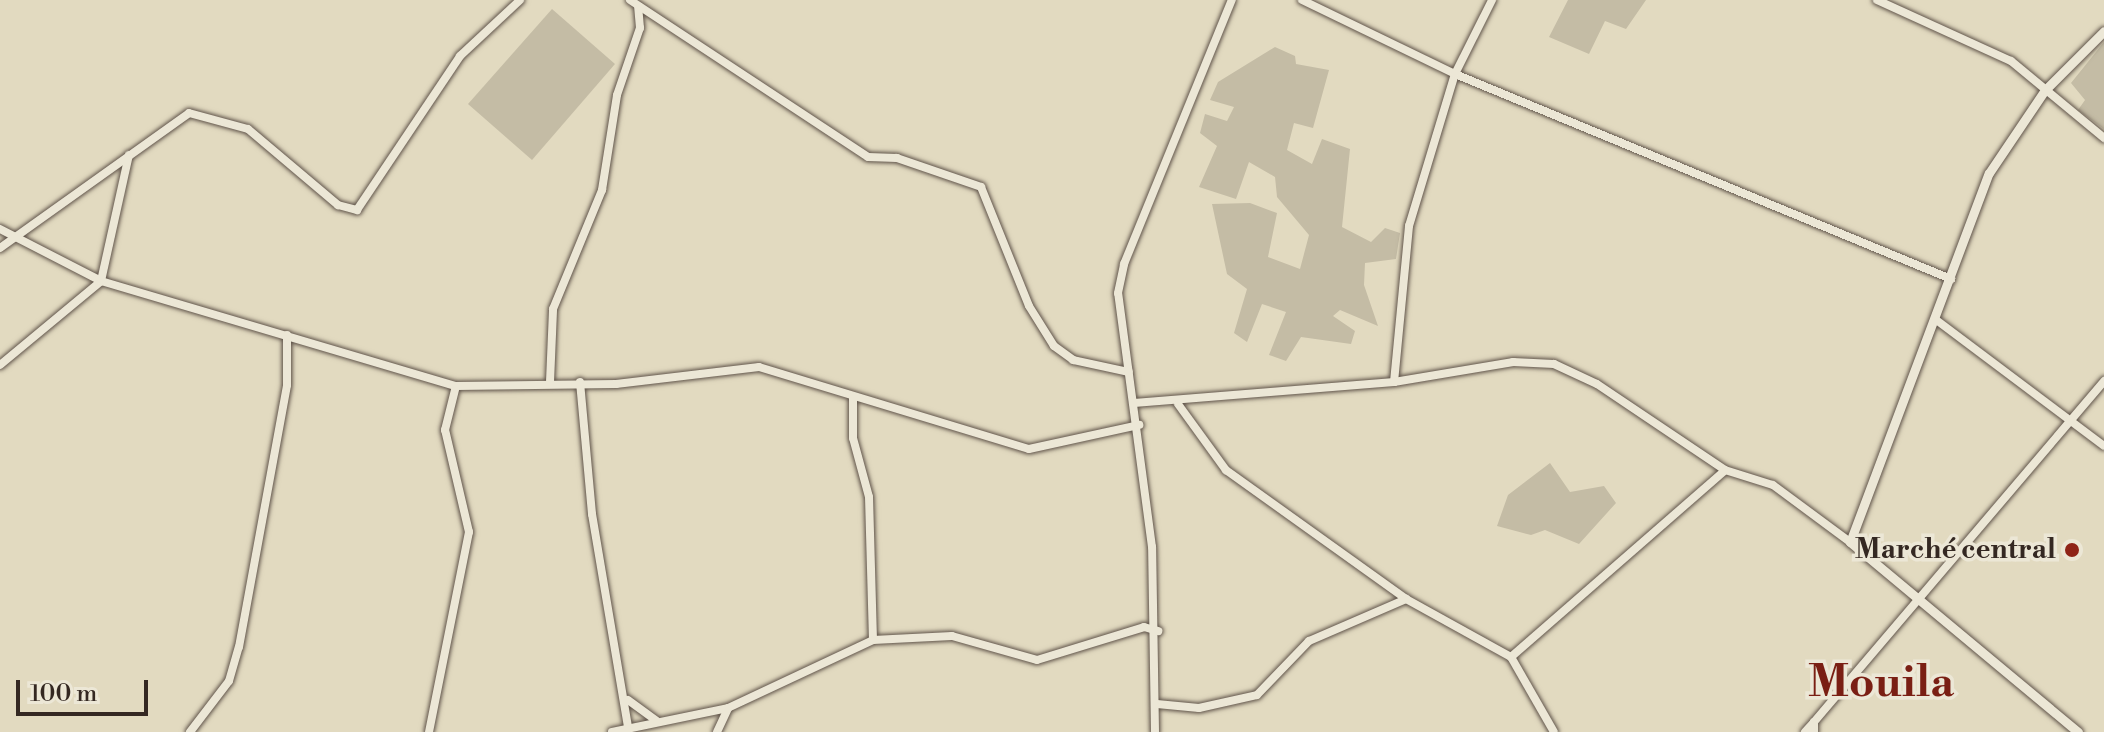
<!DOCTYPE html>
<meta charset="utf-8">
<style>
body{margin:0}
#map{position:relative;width:2104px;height:732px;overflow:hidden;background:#e2dac0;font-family:"Libre Bodoni",serif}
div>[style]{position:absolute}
.green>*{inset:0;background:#c4bca5}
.roads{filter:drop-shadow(0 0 2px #60544a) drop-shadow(0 0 2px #60544a)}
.minor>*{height:8px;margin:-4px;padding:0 4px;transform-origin:4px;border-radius:4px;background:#ece7d6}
.tertiary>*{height:9px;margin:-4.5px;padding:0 4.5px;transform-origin:4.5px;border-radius:4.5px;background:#ece7d6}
.dots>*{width:22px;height:22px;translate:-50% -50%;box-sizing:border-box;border:4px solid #ece7d6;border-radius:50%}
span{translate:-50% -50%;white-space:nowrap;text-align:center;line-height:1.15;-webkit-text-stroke:7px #ece7d6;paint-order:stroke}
.poi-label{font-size:28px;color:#342822;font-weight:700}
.right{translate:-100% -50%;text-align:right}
.town-label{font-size:44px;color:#7a1f14;font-weight:700}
.scale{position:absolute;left:16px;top:680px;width:132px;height:36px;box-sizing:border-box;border:4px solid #342822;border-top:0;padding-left:10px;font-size:24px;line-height:28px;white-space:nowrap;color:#342822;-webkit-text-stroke:6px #ece7d6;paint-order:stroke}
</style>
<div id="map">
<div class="green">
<div style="clip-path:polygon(1568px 0,1646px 0,1626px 29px,1605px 21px,1589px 54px,1549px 37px)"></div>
<div style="clip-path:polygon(552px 9px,615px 64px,532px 160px,468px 104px)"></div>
<div style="clip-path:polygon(2104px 42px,2104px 129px,2078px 110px,2085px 100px,2071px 83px)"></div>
<div style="clip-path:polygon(1275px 47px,1295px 56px,1296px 64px,1329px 70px,1313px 128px,1294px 123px,1287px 150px,1312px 164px,1322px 139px,1350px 149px,1342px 227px,1371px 242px,1385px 228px,1400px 233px,1396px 259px,1365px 263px,1364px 285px,1378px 326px,1340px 310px,1333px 316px,1355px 331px,1351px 344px,1301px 337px,1286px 361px,1269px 355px,1286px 312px,1262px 304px,1247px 342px,1234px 333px,1247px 289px,1227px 274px,1212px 204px,1250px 203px,1277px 213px,1268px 257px,1300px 269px,1309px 235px,1277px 197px,1275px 177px,1249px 162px,1236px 199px,1199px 187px,1217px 146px,1200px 133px,1205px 114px,1227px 121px,1234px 107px,1210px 100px,1218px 82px)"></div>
<div style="clip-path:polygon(1550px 463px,1570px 492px,1604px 486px,1616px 503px,1579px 544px,1545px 530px,1531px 535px,1497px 526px,1508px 495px)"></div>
</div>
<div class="roads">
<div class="minor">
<div style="left:630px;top:0;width:285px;rotate:33.4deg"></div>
<div style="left:868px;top:157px;width:29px;rotate:2deg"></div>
<div style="left:897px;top:158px;width:89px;rotate:19deg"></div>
<div style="left:981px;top:187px;width:128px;rotate:68deg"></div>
<div style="left:1029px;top:306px;width:47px;rotate:58deg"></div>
<div style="left:1054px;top:346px;width:24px;rotate:36deg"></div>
<div style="left:1073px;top:360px;width:57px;rotate:12.1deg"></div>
<div style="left:1302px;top:0;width:170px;rotate:25.8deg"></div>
<div style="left:1455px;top:74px;width:537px;rotate:22.46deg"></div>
<div style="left:1877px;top:0;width:147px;rotate:24.5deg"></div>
<div style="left:2011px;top:61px;width:121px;rotate:39.6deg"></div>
<div style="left:0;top:229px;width:114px;rotate:27.2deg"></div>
<div style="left:101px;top:281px;width:370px;rotate:16.5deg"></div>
<div style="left:456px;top:386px;width:160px;rotate:-0.7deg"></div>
<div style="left:616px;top:384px;width:144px;rotate:-6.8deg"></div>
<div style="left:759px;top:367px;width:282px;rotate:16.9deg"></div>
<div style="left:1029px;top:449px;width:113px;rotate:-12.3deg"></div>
<div style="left:0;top:248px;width:232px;rotate:-35.5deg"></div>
<div style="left:189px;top:113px;width:61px;rotate:15.2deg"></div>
<div style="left:248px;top:129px;width:118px;rotate:40.2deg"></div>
<div style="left:338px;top:205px;width:20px;rotate:15deg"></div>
<div style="left:357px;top:210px;width:185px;rotate:-56.2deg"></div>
<div style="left:460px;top:56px;width:82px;rotate:-43deg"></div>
<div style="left:1935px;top:319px;width:211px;rotate:36.9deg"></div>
<div style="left:0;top:365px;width:131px;rotate:-39.7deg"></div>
<div style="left:101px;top:281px;width:129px;rotate:-77.5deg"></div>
<div style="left:550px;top:382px;width:73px;rotate:-87.6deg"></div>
<div style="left:553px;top:309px;width:129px;rotate:-67.6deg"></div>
<div style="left:602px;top:190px;width:96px;rotate:-81deg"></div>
<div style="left:617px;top:95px;width:71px;rotate:-71.1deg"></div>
<div style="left:640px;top:28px;width:21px;rotate:-95deg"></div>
<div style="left:580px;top:382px;width:133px;rotate:84.8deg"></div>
<div style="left:592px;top:514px;width:216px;rotate:80.4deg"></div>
<div style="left:1394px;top:382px;width:157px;rotate:-84.5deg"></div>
<div style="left:1409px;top:226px;width:159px;rotate:-73.2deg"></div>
<div style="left:1455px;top:74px;width:83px;rotate:-63.4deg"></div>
<div style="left:853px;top:397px;width:41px;rotate:90deg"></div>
<div style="left:853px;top:438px;width:61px;rotate:74.8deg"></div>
<div style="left:869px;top:497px;width:143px;rotate:88.4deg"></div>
<div style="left:1134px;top:403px;width:261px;rotate:-4.6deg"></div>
<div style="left:1394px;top:382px;width:121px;rotate:-9.5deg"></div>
<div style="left:1513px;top:362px;width:41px;rotate:2.8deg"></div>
<div style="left:1554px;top:364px;width:47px;rotate:24.9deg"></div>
<div style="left:1597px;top:384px;width:154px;rotate:33.9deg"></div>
<div style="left:1725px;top:470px;width:50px;rotate:17.4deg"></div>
<div style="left:1773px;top:485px;width:96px;rotate:36.5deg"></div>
<div style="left:1178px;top:404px;width:82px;rotate:54deg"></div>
<div style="left:1226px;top:470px;width:221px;rotate:35.6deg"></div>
<div style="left:1406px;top:599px;width:120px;rotate:28.9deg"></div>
<div style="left:1511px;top:657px;width:86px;rotate:60.2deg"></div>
<div style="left:1511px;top:657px;width:284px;rotate:-41.1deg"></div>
<div style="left:628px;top:700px;width:36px;rotate:36deg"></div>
<div style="left:1157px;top:704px;width:42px;rotate:5.4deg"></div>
<div style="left:1199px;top:708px;width:59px;rotate:-12.6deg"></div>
<div style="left:1257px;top:695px;width:75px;rotate:-46.1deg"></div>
<div style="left:1309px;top:641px;width:106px;rotate:-23.4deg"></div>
<div style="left:190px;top:732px;width:64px;rotate:-52.6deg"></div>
<div style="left:229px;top:681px;width:35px;rotate:-74deg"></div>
<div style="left:239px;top:647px;width:266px;rotate:-79.6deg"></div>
<div style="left:287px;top:385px;width:50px;rotate:-90deg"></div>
<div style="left:429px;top:732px;width:204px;rotate:-78.7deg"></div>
<div style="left:469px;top:532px;width:105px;rotate:-103.2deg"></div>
<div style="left:445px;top:430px;width:45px;rotate:-76deg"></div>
<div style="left:612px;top:732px;width:118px;rotate:-11.7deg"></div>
<div style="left:717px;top:732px;width:26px;rotate:-65deg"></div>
<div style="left:728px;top:708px;width:160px;rotate:-25.1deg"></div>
<div style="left:873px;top:640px;width:79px;rotate:-2.9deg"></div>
<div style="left:952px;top:636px;width:88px;rotate:15.8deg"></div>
<div style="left:1037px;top:660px;width:112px;rotate:-17.1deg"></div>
<div style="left:1144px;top:627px;width:15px;rotate:16deg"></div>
<div style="left:1155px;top:732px;width:185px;rotate:-90.9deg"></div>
<div style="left:1152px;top:547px;width:256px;rotate:-97.6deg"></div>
<div style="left:1118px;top:293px;width:30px;rotate:-78deg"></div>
<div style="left:1124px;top:264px;width:285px;rotate:-67.8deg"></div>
<div style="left:1805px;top:732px;width:13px;rotate:-48deg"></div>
<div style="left:1814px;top:732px;width:10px;rotate:-90deg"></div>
<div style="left:1814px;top:722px;width:448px;rotate:-49.6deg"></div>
</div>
<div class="tertiary">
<div style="left:2078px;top:732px;width:297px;rotate:-140.2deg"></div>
<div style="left:1850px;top:542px;width:394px;rotate:-69.4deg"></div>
<div style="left:1989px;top:173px;width:100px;rotate:-56deg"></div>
<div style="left:2045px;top:90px;width:83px;rotate:-45deg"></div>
</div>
</div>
<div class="dots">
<div style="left:2072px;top:550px;background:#8f2418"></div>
</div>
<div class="poi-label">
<span class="right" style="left:2056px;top:550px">Marché central</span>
</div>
<div class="town-label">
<span style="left:1881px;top:683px">Mouila</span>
</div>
<div class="scale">100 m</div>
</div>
